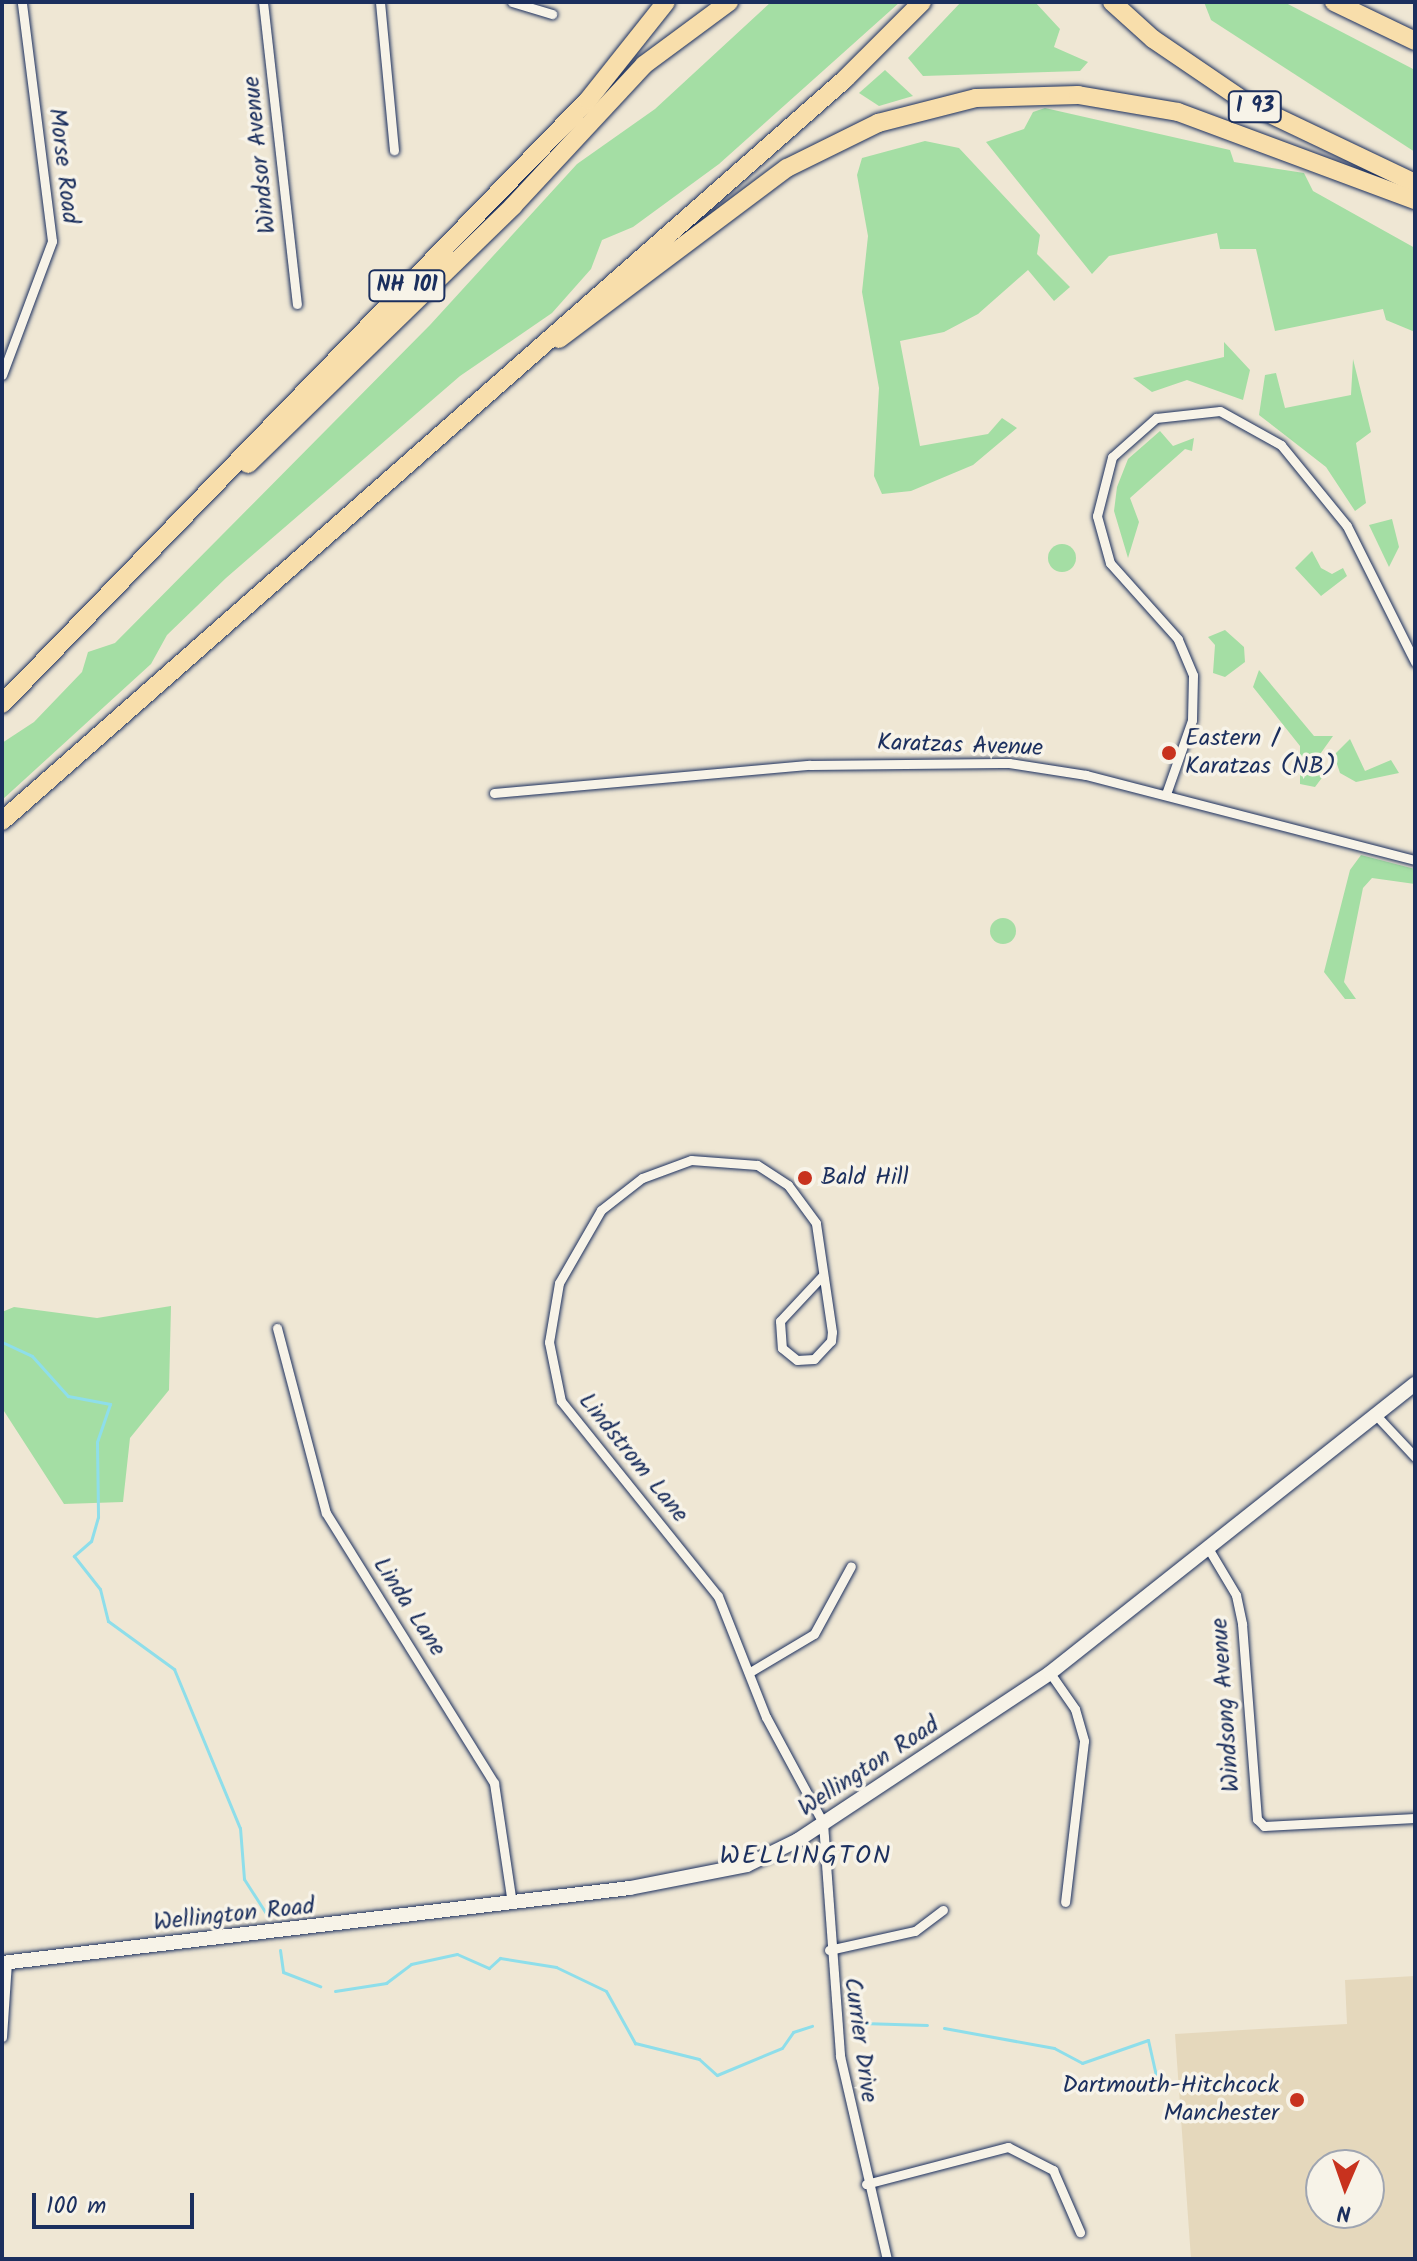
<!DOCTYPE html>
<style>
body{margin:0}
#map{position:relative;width:1417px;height:2261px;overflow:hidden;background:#efe7d4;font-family:Kalam,sans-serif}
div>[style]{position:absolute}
.built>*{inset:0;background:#e5d8bc}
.green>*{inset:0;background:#a4dea4}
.round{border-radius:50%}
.stream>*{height:3px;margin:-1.5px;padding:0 1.5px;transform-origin:1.5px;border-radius:1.5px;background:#8edeea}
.roads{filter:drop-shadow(0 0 2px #1b2f5e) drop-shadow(0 0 2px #1b2f5e)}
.minor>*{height:9px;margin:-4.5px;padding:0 4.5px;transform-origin:4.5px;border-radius:4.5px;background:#f7f3e8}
.secondary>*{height:14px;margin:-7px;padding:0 7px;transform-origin:7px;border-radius:7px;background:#f7f3e8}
.motorway>*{height:18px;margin:-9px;padding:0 9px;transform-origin:9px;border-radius:9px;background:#f8deab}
.dots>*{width:22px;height:22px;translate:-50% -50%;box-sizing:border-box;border:4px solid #f7f3e8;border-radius:50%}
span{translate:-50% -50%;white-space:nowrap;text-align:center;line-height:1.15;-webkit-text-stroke:7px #f7f3e8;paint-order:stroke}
.shield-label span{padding:2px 6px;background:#f7f3e8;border:2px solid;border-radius:6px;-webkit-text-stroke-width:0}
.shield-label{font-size:22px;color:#1b2f5e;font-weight:700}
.street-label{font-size:24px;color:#1b2f5e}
.poi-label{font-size:24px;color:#1b2f5e}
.left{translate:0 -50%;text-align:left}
.right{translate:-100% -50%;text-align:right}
.neighbourhood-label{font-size:26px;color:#1b2f5e;letter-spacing:2px}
.frame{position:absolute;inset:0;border:4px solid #1b2f5e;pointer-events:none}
.north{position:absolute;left:1305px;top:2149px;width:80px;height:80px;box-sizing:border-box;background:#f7f3e8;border:2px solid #9fa5b1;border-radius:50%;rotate:182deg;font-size:22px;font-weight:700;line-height:32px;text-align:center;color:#1b2f5e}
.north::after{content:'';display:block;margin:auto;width:28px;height:36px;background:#c8321e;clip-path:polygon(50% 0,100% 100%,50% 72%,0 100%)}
.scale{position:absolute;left:32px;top:2193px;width:162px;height:36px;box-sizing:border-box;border:4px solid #1b2f5e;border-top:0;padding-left:10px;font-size:24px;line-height:28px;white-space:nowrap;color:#1b2f5e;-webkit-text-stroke:6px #f7f3e8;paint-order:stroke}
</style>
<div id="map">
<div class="built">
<div style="clip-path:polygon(evenodd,1415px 1976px,1415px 2259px,1191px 2259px,1175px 2034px,1347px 2024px,1345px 1980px,1415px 1976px,1321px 2165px,1369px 2165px,1369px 2213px,1321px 2213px,1321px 2165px)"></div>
</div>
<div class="green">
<div style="clip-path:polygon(771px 2px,900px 2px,719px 164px,633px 227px,602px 240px,591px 269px,552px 313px,460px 376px,226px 578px,167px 635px,151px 664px,2px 800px,2px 743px,34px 722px,82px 672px,88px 652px,115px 643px,430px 325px,577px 164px,655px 109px)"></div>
<div style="clip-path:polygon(961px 2px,1035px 2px,1060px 29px,1054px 47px,1088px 62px,1080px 71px,923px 76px,908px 58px)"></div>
<div style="clip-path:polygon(1204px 2px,1284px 2px,1415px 70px,1415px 152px,1211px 20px)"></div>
<div style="clip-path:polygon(885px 70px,913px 96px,879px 106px,859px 93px)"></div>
<div style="clip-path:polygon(1045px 108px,1230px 150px,1234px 162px,1304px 173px,1313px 191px,1415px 248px,1415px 332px,1386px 320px,1383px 309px,1275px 331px,1256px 249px,1220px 249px,1217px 233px,1109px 256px,1092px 274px,986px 142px,1024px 129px,1033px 112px)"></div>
<div style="clip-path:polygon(925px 141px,959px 148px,1040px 235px,1037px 254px,1070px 287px,1054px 301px,1028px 270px,978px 314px,944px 332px,900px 341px,920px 446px,988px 434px,1002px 418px,1017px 428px,973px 465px,911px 491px,882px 494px,874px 476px,879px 388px,862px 292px,868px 236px,857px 175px,862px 158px)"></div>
<div style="clip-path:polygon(1224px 342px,1250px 370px,1243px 400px,1187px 380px,1152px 392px,1133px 378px,1224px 357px)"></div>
<div style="clip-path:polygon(1353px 359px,1371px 432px,1356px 443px,1366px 503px,1355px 511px,1326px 467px,1259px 415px,1265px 375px,1276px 373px,1285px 408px,1351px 395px)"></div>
<div style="clip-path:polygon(1160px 431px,1173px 446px,1194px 438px,1192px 451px,1185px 449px,1130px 498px,1139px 522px,1128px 558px,1114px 511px,1117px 487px,1128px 459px)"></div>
<div style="clip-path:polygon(1392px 519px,1399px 547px,1389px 567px,1369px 525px)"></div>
<div class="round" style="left:1048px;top:544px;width:28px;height:28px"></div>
<div style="clip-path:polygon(1312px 551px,1321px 568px,1332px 574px,1343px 568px,1347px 576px,1321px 596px,1295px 568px)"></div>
<div style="clip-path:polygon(1225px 630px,1244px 647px,1245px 662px,1225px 677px,1213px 673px,1215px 645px,1208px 637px)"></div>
<div style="clip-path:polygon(1259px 670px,1314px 736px,1333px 736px,1318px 757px,1324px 775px,1315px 787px,1300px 784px,1300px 746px,1253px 687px)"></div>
<div style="clip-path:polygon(1350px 739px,1365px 771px,1391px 760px,1399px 773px,1356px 782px,1340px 773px,1334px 755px)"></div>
<div style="clip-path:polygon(1361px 855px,1415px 869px,1415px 884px,1372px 878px,1363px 888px,1344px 982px,1356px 999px,1345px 999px,1324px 972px,1350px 870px)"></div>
<div class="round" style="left:990px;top:918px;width:26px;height:26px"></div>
<div style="clip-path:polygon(171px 1306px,169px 1390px,130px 1438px,123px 1502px,64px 1504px,2px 1408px,2px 1312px,14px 1307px,97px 1318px)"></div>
</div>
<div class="stream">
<div style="left:2px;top:1342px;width:33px;rotate:25deg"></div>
<div style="left:32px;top:1356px;width:54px;rotate:48deg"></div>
<div style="left:68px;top:1396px;width:43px;rotate:10.8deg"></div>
<div style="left:110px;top:1404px;width:40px;rotate:108.9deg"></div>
<div style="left:97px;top:1442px;width:75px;rotate:89.2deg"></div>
<div style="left:98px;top:1517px;width:25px;rotate:106deg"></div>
<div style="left:91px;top:1541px;width:23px;rotate:139deg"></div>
<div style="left:74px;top:1556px;width:42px;rotate:51.8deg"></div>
<div style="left:100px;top:1589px;width:33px;rotate:76deg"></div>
<div style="left:108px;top:1621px;width:82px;rotate:36deg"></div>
<div style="left:174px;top:1669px;width:172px;rotate:67.5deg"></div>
<div style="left:240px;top:1828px;width:51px;rotate:85.5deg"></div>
<div style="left:244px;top:1879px;width:46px;rotate:57.3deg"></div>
<div style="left:280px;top:1950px;width:22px;rotate:82deg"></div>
<div style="left:283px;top:1972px;width:40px;rotate:21deg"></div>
<div style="left:335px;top:1991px;width:52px;rotate:-8.9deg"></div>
<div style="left:386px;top:1983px;width:31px;rotate:-37deg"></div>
<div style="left:411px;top:1964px;width:47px;rotate:-12.3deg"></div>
<div style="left:457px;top:1954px;width:35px;rotate:24deg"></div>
<div style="left:489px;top:1968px;width:15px;rotate:-42deg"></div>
<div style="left:500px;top:1958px;width:57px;rotate:9.1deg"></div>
<div style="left:556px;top:1967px;width:55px;rotate:25.6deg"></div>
<div style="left:606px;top:1991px;width:60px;rotate:60.9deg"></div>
<div style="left:635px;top:2043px;width:66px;rotate:14deg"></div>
<div style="left:699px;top:2059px;width:24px;rotate:42deg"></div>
<div style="left:717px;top:2075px;width:70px;rotate:-22.6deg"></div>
<div style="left:782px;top:2048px;width:19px;rotate:-55deg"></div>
<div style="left:793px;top:2032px;width:20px;rotate:-18deg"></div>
<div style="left:862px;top:2023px;width:65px;rotate:1.8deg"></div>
<div style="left:944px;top:2028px;width:112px;rotate:10.3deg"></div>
<div style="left:1054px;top:2048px;width:32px;rotate:28deg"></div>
<div style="left:1082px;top:2063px;width:70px;rotate:-19.2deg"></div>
<div style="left:1148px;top:2040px;width:50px;rotate:77.3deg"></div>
</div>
<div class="roads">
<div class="minor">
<div style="left:263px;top:2px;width:304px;rotate:83.6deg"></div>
<div style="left:380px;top:2px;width:149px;rotate:84.6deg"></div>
<div style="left:512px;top:2px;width:42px;rotate:16.7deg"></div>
<div style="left:2px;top:375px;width:143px;rotate:-69.5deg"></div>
<div style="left:52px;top:241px;width:241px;rotate:-97.2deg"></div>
<div style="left:494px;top:793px;width:317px;rotate:-5.1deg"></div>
<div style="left:810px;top:765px;width:199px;rotate:-0.6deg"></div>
<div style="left:1009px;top:763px;width:78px;rotate:8.9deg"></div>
<div style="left:1086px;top:775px;width:340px;rotate:14.5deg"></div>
<div style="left:1166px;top:794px;width:78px;rotate:-70.6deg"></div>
<div style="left:1192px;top:720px;width:45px;rotate:-88.7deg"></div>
<div style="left:1193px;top:675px;width:39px;rotate:-113deg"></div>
<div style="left:1178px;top:639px;width:102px;rotate:-131.8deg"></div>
<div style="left:1110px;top:563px;width:49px;rotate:-105.5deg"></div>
<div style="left:1097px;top:516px;width:61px;rotate:-75.7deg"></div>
<div style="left:1112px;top:457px;width:59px;rotate:-41.6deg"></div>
<div style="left:1156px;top:418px;width:64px;rotate:-6.2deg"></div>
<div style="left:1220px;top:411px;width:70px;rotate:29.1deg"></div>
<div style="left:1281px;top:445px;width:104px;rotate:50.8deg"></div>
<div style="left:1347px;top:526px;width:152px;rotate:63.4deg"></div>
<div style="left:823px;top:1275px;width:63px;rotate:133.1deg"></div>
<div style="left:780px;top:1321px;width:27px;rotate:86deg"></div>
<div style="left:782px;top:1348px;width:19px;rotate:39deg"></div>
<div style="left:797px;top:1360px;width:17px;rotate:-3deg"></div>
<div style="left:814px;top:1359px;width:25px;rotate:-47deg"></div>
<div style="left:831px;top:1341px;width:9px;rotate:-84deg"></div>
<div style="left:832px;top:1332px;width:110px;rotate:-98.4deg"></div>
<div style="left:816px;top:1223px;width:47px;rotate:-126.4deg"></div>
<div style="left:788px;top:1185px;width:37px;rotate:-147deg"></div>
<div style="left:757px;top:1165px;width:66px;rotate:-175.7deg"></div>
<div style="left:691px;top:1160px;width:52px;rotate:159.8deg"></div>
<div style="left:642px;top:1178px;width:52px;rotate:142deg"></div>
<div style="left:601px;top:1210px;width:84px;rotate:119.9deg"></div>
<div style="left:559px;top:1283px;width:60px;rotate:99.6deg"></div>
<div style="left:549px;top:1342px;width:60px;rotate:78.5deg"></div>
<div style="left:561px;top:1401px;width:250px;rotate:51.2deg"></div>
<div style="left:718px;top:1596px;width:130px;rotate:68.4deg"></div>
<div style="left:766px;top:1717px;width:120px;rotate:61.7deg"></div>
<div style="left:823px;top:1823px;width:234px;rotate:85.8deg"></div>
<div style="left:840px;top:2056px;width:208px;rotate:77deg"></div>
<div style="left:277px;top:1328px;width:191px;rotate:75.2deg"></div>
<div style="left:326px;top:1513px;width:318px;rotate:58.1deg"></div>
<div style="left:494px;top:1783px;width:121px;rotate:81.5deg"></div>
<div style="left:1374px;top:1413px;width:60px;rotate:47deg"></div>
<div style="left:1208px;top:1548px;width:55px;rotate:59.2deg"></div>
<div style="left:1236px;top:1595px;width:30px;rotate:78deg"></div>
<div style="left:1242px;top:1624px;width:196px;rotate:85.6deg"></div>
<div style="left:1257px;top:1819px;width:10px;rotate:45deg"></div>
<div style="left:1264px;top:1826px;width:151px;rotate:-3deg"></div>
<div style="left:750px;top:1672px;width:74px;rotate:-30.7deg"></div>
<div style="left:814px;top:1634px;width:77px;rotate:-61.4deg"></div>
<div style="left:1050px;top:1673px;width:44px;rotate:55.2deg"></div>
<div style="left:1075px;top:1709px;width:33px;rotate:74deg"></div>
<div style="left:1084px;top:1741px;width:162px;rotate:96.7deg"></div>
<div style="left:829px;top:1950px;width:88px;rotate:-12.5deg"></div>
<div style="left:915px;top:1931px;width:35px;rotate:-37deg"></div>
<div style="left:2px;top:2037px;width:75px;rotate:-86.2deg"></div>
<div style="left:866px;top:2184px;width:147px;rotate:-14.6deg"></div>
<div style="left:1008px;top:2147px;width:51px;rotate:27.1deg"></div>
<div style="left:1053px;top:2170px;width:68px;rotate:66.5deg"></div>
</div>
<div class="secondary">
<div style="left:2px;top:1963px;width:632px;rotate:-6.81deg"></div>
<div style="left:630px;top:1888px;width:119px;rotate:-11.1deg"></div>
<div style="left:747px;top:1865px;width:57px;rotate:-26.1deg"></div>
<div style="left:798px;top:1840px;width:302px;rotate:-33.5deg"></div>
<div style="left:1050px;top:1673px;width:466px;rotate:-38.4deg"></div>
</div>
<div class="motorway">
<div style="left:1112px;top:2px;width:55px;rotate:42.1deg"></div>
<div style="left:1153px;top:39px;width:114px;rotate:34.2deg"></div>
<div style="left:1247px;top:103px;width:186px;rotate:25.5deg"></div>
<div style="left:1334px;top:2px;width:90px;rotate:25.7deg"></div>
<div style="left:559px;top:339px;width:285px;rotate:-36.9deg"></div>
<div style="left:787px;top:168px;width:102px;rotate:-26.3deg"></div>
<div style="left:878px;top:123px;width:101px;rotate:-14.3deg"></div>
<div style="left:976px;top:98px;width:102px;rotate:-1.7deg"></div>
<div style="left:1078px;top:95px;width:101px;rotate:9.6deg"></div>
<div style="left:1178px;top:112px;width:253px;rotate:20.4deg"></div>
<div style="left:248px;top:464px;width:370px;rotate:-44.2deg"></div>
<div style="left:513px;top:206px;width:192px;rotate:-47.1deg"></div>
<div style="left:644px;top:65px;width:106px;rotate:-36.5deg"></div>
<div style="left:2px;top:704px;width:842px;rotate:-45.87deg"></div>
<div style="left:588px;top:100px;width:125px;rotate:-51.5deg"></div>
<div style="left:2px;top:821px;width:1123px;rotate:-41.35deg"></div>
<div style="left:845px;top:79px;width:109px;rotate:-45deg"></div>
</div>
</div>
<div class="dots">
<div style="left:1169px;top:753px;background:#c8321e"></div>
<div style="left:805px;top:1178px;background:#c8321e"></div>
<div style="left:1297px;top:2100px;background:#c8321e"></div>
</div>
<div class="shield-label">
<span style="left:1255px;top:107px">I 93</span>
<span style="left:407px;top:286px">NH 101</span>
</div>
<div class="street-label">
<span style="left:260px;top:155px;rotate:-96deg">Windsor Avenue</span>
<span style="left:63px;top:166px;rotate:83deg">Morse Road</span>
<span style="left:960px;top:746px;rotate:2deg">Karatzas Avenue</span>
<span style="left:633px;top:1458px;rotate:51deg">Lindstrom Lane</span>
<span style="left:409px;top:1607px;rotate:57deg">Linda Lane</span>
<span style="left:1226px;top:1705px;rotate:-94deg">Windsong Avenue</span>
<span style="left:869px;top:1767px;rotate:-33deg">Wellington Road</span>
<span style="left:234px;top:1915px;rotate:-6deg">Wellington Road</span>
<span style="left:860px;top:2040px;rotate:82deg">Currier Drive</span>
</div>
<div class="poi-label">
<span class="left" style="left:1185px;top:753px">Eastern /<br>Karatzas (NB)</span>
<span class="left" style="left:821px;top:1178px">Bald Hill</span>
<span class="right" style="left:1279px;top:2100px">Dartmouth-Hitchcock<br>Manchester</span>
</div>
<div class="neighbourhood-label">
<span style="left:806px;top:1857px">WELLINGTON</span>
</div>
<div class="frame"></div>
<div class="north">N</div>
<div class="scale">100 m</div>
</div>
